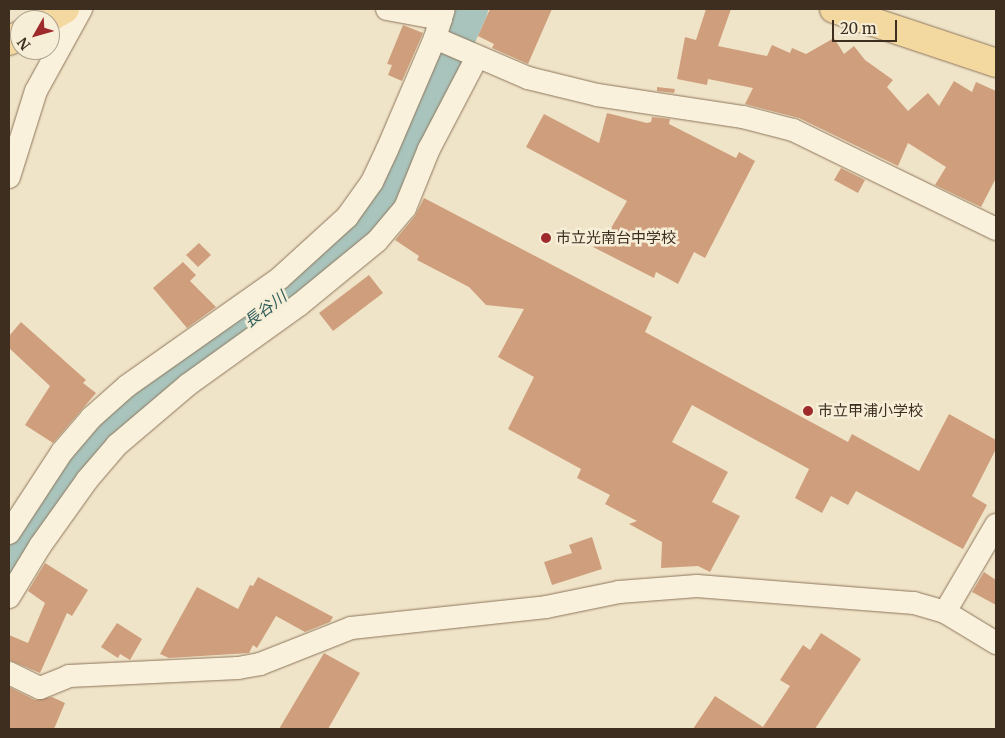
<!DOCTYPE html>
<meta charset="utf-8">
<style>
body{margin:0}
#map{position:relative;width:1005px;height:738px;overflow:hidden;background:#f0e4c8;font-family:Merriweather,"Noto Sans JP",serif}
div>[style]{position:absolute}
.river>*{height:39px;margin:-19.5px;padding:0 19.5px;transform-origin:19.5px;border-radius:19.5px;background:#a9c4bc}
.building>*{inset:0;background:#cf9f7d}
.roads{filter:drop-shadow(0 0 1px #8d765c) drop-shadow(0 0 1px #8d765c)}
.minor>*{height:22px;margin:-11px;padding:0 11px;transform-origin:11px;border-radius:11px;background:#faf1dc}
.major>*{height:28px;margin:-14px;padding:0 14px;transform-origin:14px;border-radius:14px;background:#f3d9a0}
.dots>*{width:14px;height:14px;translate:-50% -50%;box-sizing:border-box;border:2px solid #f7eed8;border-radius:50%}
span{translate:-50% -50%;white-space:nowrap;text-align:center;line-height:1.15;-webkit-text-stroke:5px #f7eed8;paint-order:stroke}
.poi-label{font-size:15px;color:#3d2e20}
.left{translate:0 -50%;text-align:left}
.water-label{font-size:16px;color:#2f5d5a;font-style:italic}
.frame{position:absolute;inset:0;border:10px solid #3d2e20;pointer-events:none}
.north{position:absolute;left:10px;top:10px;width:50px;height:50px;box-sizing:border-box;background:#f7eed8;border:1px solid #ada18e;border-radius:50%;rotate:232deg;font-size:14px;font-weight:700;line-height:20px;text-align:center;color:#3d2e20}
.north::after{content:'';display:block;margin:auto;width:18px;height:22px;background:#9e2a2b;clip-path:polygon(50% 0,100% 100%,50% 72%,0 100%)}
.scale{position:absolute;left:832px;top:20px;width:65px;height:22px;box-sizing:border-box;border:2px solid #3d2e20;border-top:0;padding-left:6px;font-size:15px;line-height:18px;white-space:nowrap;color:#3d2e20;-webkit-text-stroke:4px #f7eed8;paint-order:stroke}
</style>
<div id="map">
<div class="river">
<div style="left:9px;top:569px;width:120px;rotate:-57.9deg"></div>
<div style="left:73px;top:467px;width:47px;rotate:-50.2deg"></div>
<div style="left:103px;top:431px;width:233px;rotate:-37deg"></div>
<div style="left:289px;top:291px;width:96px;rotate:-42deg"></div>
<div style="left:360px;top:227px;width:44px;rotate:-53.4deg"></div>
<div style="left:386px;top:192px;width:201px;rotate:-65.9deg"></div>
</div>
<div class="building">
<div style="clip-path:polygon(490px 9px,552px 9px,528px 64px,492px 48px,494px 44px,478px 36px)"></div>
<div style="clip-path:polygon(706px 9px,731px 9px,718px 46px,767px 56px,772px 45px,790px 53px,792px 48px,806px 54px,834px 38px,844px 54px,854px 46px,865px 60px,893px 80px,887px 87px,908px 111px,928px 93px,939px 106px,954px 81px,972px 92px,976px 82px,996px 91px,996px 178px,981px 207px,935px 185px,946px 167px,908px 143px,898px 166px,799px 118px,745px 104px,753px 88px,708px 79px,707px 85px,677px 79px,685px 37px,696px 40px)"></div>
<div style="clip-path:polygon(403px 25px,423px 33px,402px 81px,388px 75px,392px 65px,387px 64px)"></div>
<div style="clip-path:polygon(657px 87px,675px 89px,674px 93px,657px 91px)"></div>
<div style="clip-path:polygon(607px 113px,647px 123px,651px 122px,652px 117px,670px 119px,669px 124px,736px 158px,739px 152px,755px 161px,705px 258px,694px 252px,678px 284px,656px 272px,654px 278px,593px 247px,604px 240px,627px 201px,526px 147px,544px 114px,599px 143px)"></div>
<div style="clip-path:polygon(841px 168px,865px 180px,858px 193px,834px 180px)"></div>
<div style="clip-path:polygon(424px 198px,652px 317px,645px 332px,848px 442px,852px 434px,919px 471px,949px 414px,996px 440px,996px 449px,972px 496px,987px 505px,963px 549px,856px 491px,848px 505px,831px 496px,822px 513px,795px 498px,809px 469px,692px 405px,672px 442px,728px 472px,712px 502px,740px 516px,710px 572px,698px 566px,661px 568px,662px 542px,629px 524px,637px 521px,605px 504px,610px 495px,577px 478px,581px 469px,508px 429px,534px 377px,498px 357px,524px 309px,486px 305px,469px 287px,417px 260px,419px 256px,395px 240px,415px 216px)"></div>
<div style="clip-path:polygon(199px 243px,211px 255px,198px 267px,186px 255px)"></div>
<div style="clip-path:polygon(183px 262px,196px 275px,190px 281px,216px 307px,187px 328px,153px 288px)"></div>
<div style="clip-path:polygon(369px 275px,383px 293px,333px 331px,319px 313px)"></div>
<div style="clip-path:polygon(21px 322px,86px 380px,83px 383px,96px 393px,53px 443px,25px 425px,50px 386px,9px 348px,9px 336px)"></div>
<div style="clip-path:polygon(592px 537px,602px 569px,552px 585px,544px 562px,572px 553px,569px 545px)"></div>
<div style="clip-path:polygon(45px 563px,88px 590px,72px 616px,67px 613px,40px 673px,9px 660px,9px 635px,28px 643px,45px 603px,28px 591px)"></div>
<div style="clip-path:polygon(984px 572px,996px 580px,996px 605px,972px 592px)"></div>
<div style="clip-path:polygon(258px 577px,333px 617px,330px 622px,305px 632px,276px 616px,257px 648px,253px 645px,249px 653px,169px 658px,160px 654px,197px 587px,238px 609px,250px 585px,253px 586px)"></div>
<div style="clip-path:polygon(117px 623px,142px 639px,130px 660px,120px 654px,118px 658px,101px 647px)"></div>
<div style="clip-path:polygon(821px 633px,861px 659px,815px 729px,693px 729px,715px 696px,763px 727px,790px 686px,780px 680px,803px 645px,810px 650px)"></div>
<div style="clip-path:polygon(324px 653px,360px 673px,328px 729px,279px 729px)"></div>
<div style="clip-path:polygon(9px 687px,35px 700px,52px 697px,65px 703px,54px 729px,9px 729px)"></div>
</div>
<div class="roads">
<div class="minor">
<div style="left:387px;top:9px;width:55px;rotate:10.5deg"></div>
<div style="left:435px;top:38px;width:101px;rotate:23.3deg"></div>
<div style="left:528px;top:78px;width:71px;rotate:13.8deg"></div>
<div style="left:597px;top:95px;width:148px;rotate:8.6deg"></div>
<div style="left:743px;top:117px;width:52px;rotate:14.6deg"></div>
<div style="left:793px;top:130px;width:226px;rotate:26deg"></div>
<div style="left:9px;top:177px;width:90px;rotate:-72.6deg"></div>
<div style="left:36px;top:91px;width:94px;rotate:-61.2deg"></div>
<div style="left:9px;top:533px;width:97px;rotate:-56.8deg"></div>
<div style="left:62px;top:452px;width:45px;rotate:-49.5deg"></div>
<div style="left:91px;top:418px;width:48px;rotate:-41.6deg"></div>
<div style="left:127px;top:386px;width:187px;rotate:-35.2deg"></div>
<div style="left:280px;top:278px;width:91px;rotate:-42.3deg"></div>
<div style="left:347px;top:217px;width:43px;rotate:-54.5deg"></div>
<div style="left:372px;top:182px;width:35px;rotate:-65deg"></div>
<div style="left:387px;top:150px;width:122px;rotate:-66.8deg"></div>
<div style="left:435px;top:38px;width:30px;rotate:-73deg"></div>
<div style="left:9px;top:597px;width:60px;rotate:-58.7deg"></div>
<div style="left:40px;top:546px;width:81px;rotate:-54.5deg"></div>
<div style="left:87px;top:480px;width:46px;rotate:-49.4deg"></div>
<div style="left:117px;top:445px;width:94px;rotate:-40.3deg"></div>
<div style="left:189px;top:384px;width:135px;rotate:-35.7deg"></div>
<div style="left:299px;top:305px;width:101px;rotate:-39.4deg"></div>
<div style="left:377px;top:241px;width:43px;rotate:-49.7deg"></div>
<div style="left:405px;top:208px;width:64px;rotate:-67.9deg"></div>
<div style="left:429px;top:149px;width:104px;rotate:-62.4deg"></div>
<div style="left:945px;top:612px;width:101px;rotate:-59.6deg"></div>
<div style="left:9px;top:673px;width:34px;rotate:26deg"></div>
<div style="left:40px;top:688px;width:31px;rotate:-22deg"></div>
<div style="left:69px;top:676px;width:169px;rotate:-2.7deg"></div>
<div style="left:238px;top:668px;width:22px;rotate:-10deg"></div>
<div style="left:260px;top:664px;width:98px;rotate:-21.6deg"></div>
<div style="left:351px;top:628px;width:196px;rotate:-6.1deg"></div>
<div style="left:546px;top:607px;width:75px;rotate:-11.6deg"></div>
<div style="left:619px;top:592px;width:78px;rotate:-4.4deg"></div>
<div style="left:697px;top:586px;width:218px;rotate:4.5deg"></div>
<div style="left:914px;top:603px;width:32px;rotate:16deg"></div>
<div style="left:945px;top:612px;width:60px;rotate:31.3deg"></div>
</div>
<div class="major">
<div style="left:834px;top:9px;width:171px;rotate:18.4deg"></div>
<div style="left:46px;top:20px;width:22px;rotate:-30deg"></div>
<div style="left:9px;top:41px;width:13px;rotate:-29deg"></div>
</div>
</div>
<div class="dots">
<div style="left:546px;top:238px;background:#9e2a2b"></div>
<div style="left:808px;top:411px;background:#9e2a2b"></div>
</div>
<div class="poi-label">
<span class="left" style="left:556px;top:238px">市立光南台中学校</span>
<span class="left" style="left:818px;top:411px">市立甲浦小学校</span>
</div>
<div class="water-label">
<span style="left:265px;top:309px;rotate:-37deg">長谷川</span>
</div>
<div class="frame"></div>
<div class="north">N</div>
<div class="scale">20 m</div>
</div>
